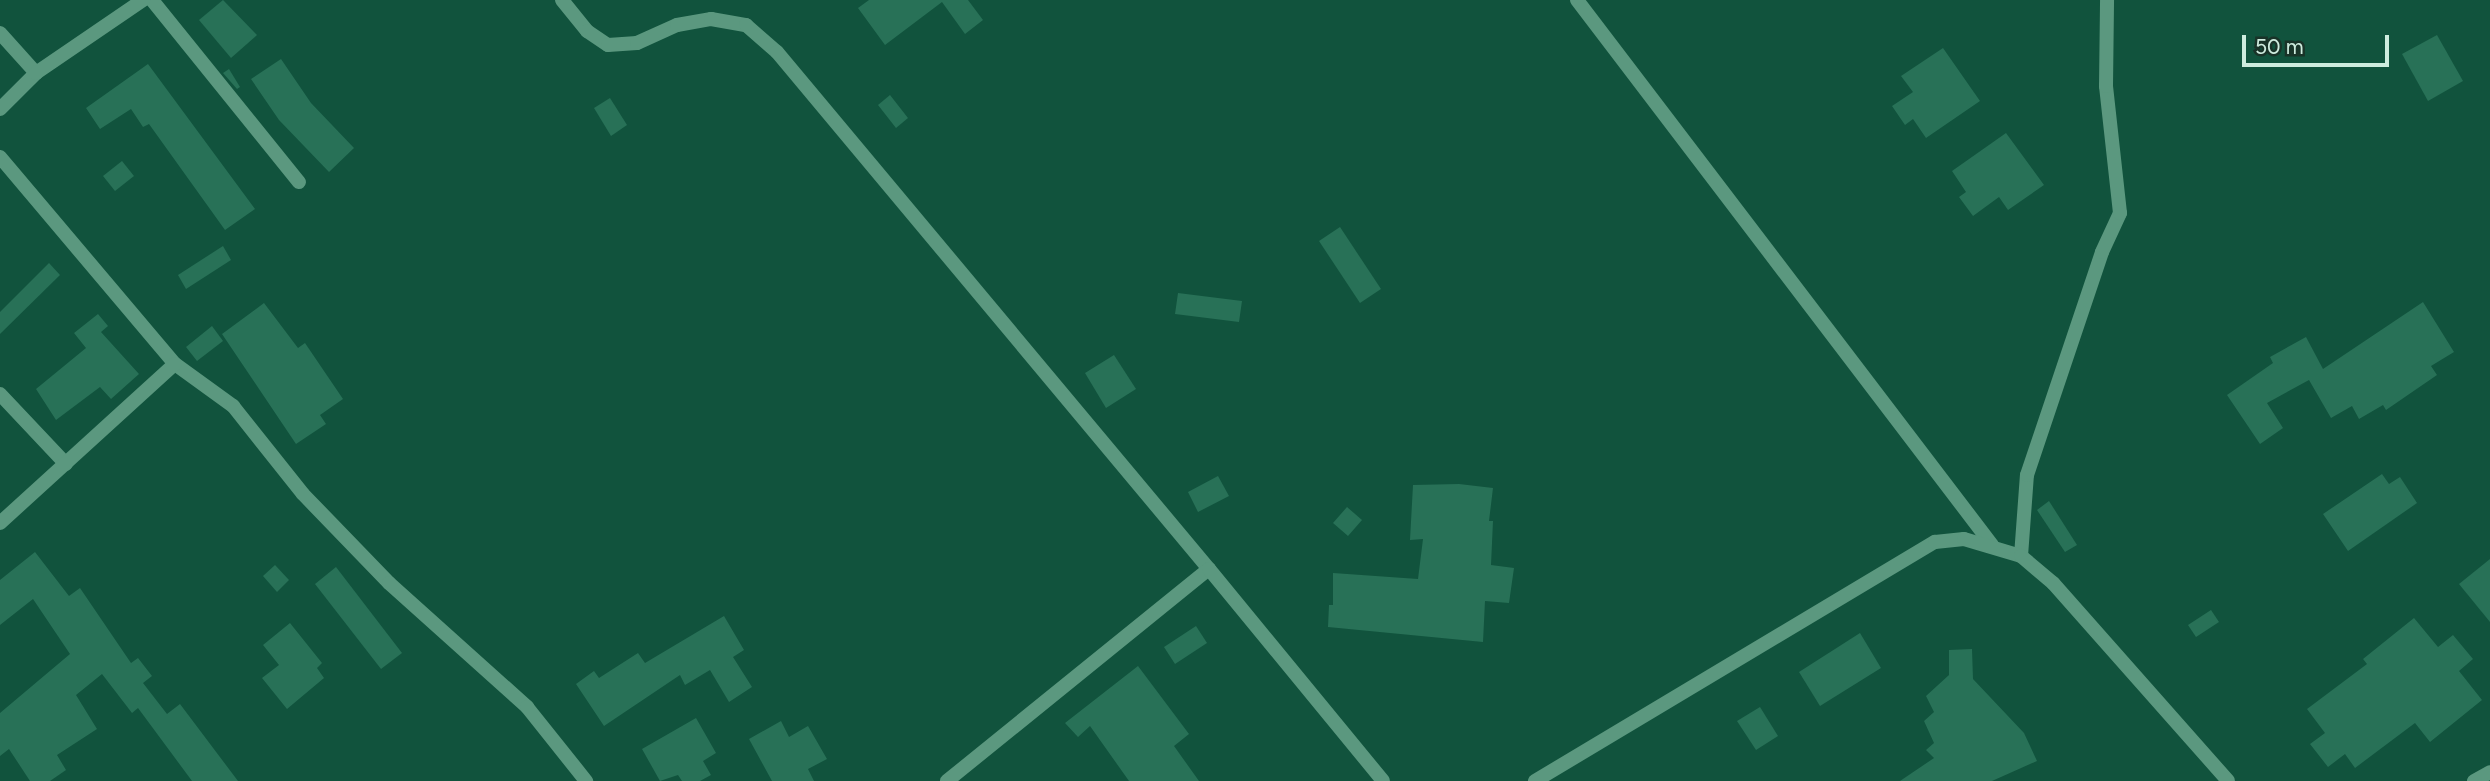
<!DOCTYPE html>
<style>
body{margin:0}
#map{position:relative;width:2490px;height:781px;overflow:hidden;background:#11533d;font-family:Figtree,sans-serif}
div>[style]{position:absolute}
.building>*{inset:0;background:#287157}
.minor>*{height:14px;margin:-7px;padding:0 7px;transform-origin:7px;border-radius:7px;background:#5b987f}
span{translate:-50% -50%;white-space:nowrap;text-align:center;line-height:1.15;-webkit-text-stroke:5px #193328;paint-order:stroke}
.scale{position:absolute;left:2242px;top:35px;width:147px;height:32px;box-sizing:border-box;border:4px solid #ceecde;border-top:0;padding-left:9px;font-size:21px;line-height:24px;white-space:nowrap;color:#ceecde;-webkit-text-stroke:5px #193328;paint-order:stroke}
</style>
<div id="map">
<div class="building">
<div style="clip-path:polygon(223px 0,257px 35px,231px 58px,199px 20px)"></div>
<div style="clip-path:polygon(869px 0,968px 0,983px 20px,965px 34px,942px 2px,885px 45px,858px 8px)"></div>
<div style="clip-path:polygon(2437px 35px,2463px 81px,2428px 101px,2402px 54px)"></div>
<div style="clip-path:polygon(1943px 48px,1980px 101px,1926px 138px,1913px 119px,1905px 125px,1892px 106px,1913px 92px,1901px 76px)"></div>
<div style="clip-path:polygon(281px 59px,311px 103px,354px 148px,329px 172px,279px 120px,251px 79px)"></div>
<div style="clip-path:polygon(148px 64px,255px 209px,225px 230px,149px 124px,143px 127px,131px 109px,100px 129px,86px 108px)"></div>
<div style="clip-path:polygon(229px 69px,240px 87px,237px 89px,223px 73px)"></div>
<div style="clip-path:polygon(890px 95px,908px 118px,896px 128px,878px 105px)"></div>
<div style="clip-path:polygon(610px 98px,627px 125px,611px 136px,594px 108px)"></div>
<div style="clip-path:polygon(2006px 133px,2044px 185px,2008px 210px,1999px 197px,1973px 216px,1959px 197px,1966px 192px,1952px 171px)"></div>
<div style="clip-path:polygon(122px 161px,134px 176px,115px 191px,103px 176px)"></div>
<div style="clip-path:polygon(1340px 227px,1381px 289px,1360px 303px,1319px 241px)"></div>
<div style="clip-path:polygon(223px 246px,231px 260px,186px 289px,178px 275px)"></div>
<div style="clip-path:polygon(49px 263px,60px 275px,0 334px,0 312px)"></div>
<div style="clip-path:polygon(1178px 293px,1242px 301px,1239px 322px,1175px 314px)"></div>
<div style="clip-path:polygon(2423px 302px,2454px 352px,2431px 366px,2437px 375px,2386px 410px,2383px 405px,2359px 419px,2352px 406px,2331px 418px,2309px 380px,2267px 403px,2283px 428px,2260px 444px,2227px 395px,2273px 363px,2270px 357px,2306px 337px,2323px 369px)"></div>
<div style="clip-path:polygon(264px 303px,298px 348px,305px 343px,343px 399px,320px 415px,326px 424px,296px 444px,222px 334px)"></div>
<div style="clip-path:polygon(98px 314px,108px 326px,101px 332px,139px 374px,111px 399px,100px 387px,56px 420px,36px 389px,86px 348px,74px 333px)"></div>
<div style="clip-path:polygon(212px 326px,223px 341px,197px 361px,186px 347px)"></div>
<div style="clip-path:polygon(1114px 355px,1136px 389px,1106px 408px,1085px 373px)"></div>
<div style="clip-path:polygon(2382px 474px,2389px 484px,2400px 477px,2417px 503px,2348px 551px,2323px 514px)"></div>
<div style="clip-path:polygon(1218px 476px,1229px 496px,1198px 512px,1188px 492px)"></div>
<div style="clip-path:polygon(1459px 484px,1493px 488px,1489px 521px,1493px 521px,1491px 565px,1514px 568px,1509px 603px,1485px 601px,1483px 642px,1328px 627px,1329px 605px,1333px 605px,1333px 573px,1418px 579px,1423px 539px,1410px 540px,1413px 485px)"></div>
<div style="clip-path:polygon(2049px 501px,2077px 545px,2065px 552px,2037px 510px)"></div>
<div style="clip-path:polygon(1347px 507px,1362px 520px,1348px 536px,1333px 523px)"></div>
<div style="clip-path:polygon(35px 552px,69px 596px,80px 588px,131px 663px,138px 658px,152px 676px,143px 683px,167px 714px,180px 704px,238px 781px,192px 781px,138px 708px,132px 713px,102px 674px,76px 695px,97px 729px,57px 755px,66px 770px,50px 781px,30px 781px,9px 749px,0 756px,0 713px,70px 654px,33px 599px,0 625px,0 580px)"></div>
<div style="clip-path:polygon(2490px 559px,2490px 622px,2459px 584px)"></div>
<div style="clip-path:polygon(275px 565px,289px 580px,277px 592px,263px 576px)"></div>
<div style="clip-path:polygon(336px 567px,402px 653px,381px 669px,315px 584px)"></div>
<div style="clip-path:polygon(2211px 610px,2219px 622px,2196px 637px,2188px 625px)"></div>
<div style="clip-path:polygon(724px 616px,744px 650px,733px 657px,752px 687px,729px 702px,710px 670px,685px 685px,680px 675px,604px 726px,576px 684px,594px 671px,599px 678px,638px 653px,645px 663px)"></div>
<div style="clip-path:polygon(2414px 618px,2438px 647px,2453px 635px,2473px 659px,2459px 671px,2482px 700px,2430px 742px,2415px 723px,2355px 768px,2345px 754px,2328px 767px,2310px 744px,2325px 733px,2307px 709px,2367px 664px,2363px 659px)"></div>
<div style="clip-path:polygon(290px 623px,322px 663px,317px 668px,324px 678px,287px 709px,262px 678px,279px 665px,263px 645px)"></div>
<div style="clip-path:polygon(1196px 626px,1207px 643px,1175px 664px,1164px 647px)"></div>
<div style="clip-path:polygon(1860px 633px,1881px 668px,1820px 706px,1799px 672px)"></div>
<div style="clip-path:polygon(1972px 649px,1973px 679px,2024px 733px,2037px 761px,1992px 781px,1900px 781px,1934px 758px,1926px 750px,1934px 743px,1924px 721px,1934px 712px,1926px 696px,1949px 675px,1949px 650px)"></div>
<div style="clip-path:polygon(1138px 666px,1189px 734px,1174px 746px,1199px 781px,1129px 781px,1090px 726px,1078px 737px,1065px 723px)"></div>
<div style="clip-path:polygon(1760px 707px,1778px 736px,1756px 750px,1737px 721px)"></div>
<div style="clip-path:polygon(696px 718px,716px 753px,703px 761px,711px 775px,700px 781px,682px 781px,678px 775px,660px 781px,642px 749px)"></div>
<div style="clip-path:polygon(781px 721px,789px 737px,808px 726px,827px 759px,808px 769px,814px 781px,772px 781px,749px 739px)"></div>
</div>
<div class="minor">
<div style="left:152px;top:0;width:234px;rotate:51.1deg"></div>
<div style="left:562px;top:0;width:40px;rotate:51deg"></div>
<div style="left:587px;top:31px;width:25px;rotate:34deg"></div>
<div style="left:608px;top:45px;width:29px;rotate:-4deg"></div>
<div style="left:637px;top:43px;width:44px;rotate:-24.2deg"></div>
<div style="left:677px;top:25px;width:35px;rotate:-10deg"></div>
<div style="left:711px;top:19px;width:36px;rotate:10deg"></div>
<div style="left:746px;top:25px;width:41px;rotate:41.1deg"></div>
<div style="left:777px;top:52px;width:674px;rotate:50.12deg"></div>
<div style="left:1577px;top:0;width:685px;rotate:52.71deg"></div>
<div style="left:0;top:33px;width:54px;rotate:48deg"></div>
<div style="left:0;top:109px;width:51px;rotate:-45deg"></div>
<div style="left:36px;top:73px;width:130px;rotate:-34.3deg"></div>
<div style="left:0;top:157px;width:271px;rotate:49.8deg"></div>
<div style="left:175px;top:364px;width:72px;rotate:35.9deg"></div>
<div style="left:233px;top:406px;width:112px;rotate:51.5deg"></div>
<div style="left:303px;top:494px;width:124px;rotate:46deg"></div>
<div style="left:389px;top:583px;width:186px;rotate:41.9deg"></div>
<div style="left:527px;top:707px;width:95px;rotate:51.4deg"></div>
<div style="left:0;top:394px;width:96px;rotate:46.7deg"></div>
<div style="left:0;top:523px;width:236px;rotate:-42.3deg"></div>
<div style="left:2021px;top:556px;width:81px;rotate:-85.8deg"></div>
<div style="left:2027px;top:475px;width:235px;rotate:-71.4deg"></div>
<div style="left:2102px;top:252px;width:43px;rotate:-65.2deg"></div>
<div style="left:2120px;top:213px;width:128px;rotate:-96.3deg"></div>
<div style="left:2106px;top:86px;width:86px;rotate:-89.3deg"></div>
<div style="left:947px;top:781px;width:337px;rotate:-39deg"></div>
<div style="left:1209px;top:569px;width:274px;rotate:50.6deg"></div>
<div style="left:1535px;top:781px;width:466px;rotate:-30.9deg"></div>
<div style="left:1935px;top:542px;width:29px;rotate:-6deg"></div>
<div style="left:1964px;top:539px;width:59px;rotate:16.6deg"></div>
<div style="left:2021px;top:556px;width:42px;rotate:40.2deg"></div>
<div style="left:2053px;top:583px;width:264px;rotate:48.5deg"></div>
<div style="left:2474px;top:781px;width:18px;rotate:-29deg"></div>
</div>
<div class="scale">50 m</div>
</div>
